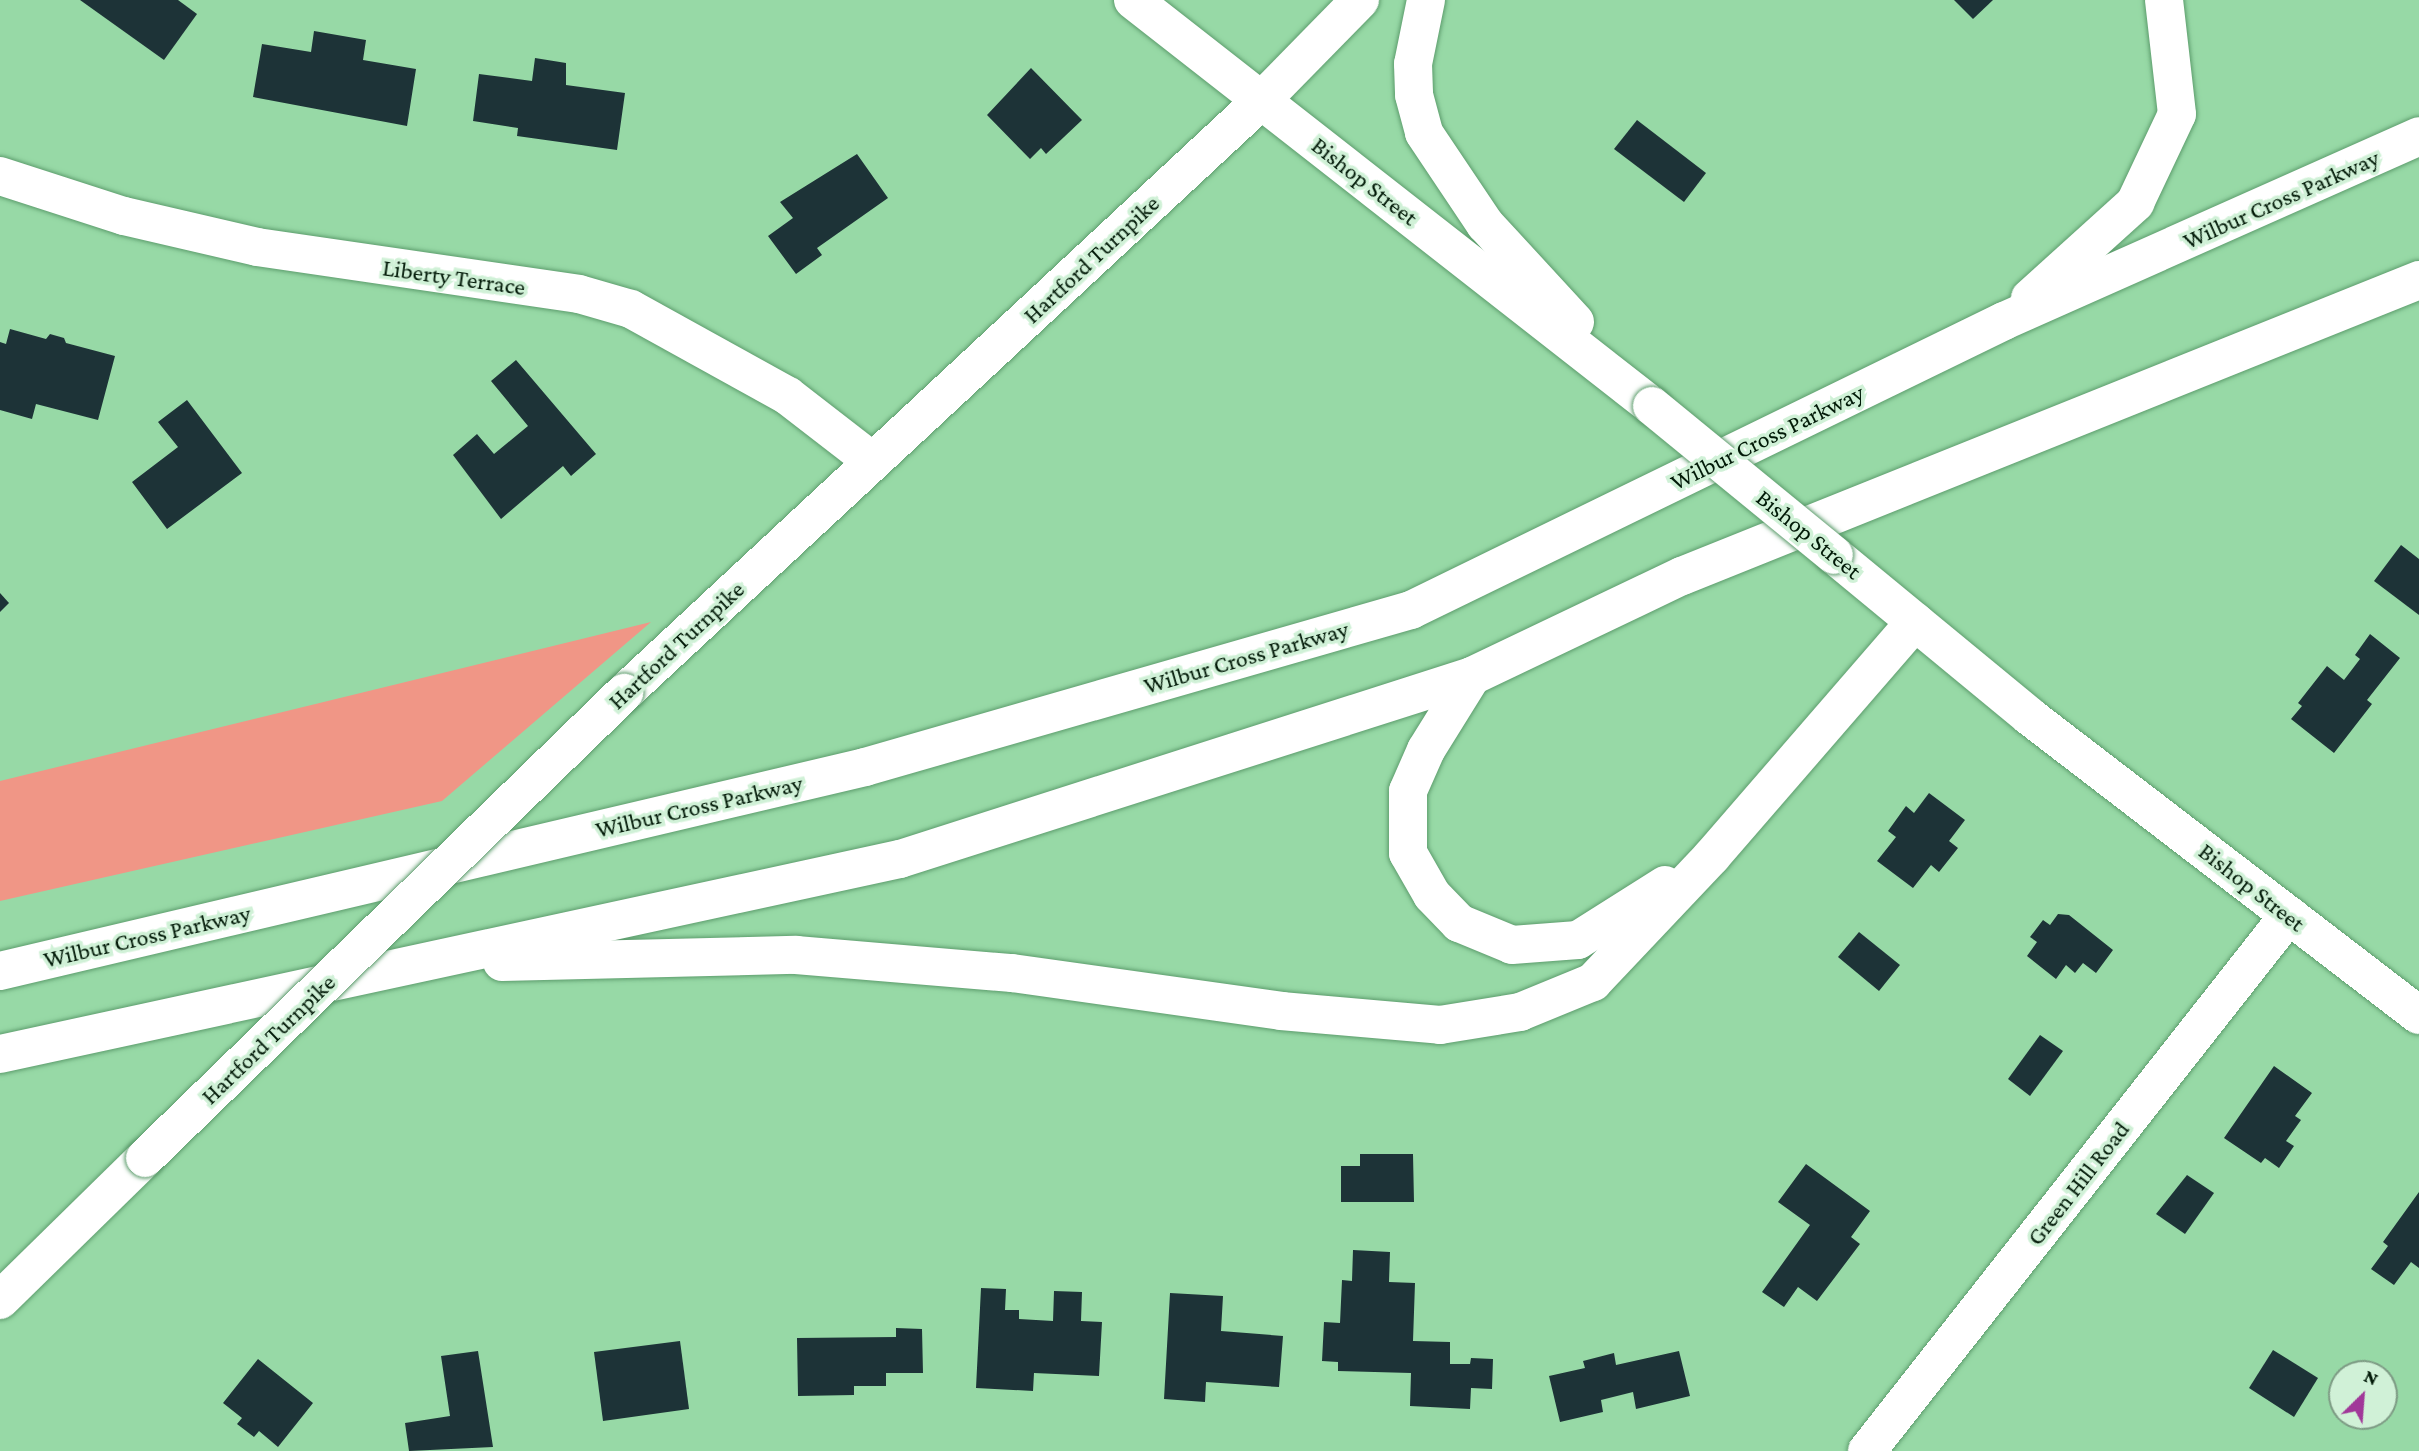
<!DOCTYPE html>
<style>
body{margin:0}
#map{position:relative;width:2419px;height:1451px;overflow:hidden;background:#97d9a6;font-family:"Crimson Pro",serif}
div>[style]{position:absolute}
.green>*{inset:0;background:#f09686}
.building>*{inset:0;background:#1d3337}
.roads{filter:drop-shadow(0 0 2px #5d9d6d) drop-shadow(0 0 2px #5d9d6d)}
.street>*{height:38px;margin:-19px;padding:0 19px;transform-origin:19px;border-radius:19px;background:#fff}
.secondary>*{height:38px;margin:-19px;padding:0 19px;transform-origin:19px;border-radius:19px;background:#fff}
.highway>*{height:38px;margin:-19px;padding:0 19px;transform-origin:19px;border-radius:19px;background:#fff}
.bridges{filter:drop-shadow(0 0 2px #5d9d6d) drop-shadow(0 0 2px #5d9d6d)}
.secondary-bridge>*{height:38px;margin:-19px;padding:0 19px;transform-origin:19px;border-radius:19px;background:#fff}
span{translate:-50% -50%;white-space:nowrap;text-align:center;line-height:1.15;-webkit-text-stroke:7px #d0f1d7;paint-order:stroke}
.street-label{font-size:24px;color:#011907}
.north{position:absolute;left:2328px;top:1360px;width:70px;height:70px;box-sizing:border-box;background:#d0f1d7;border:2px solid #7d9b84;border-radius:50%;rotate:25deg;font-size:19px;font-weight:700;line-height:28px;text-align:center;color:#011907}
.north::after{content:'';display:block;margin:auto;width:24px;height:32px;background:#a13899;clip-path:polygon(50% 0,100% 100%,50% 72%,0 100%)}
</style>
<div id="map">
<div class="green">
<div style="clip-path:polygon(651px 622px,442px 801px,0 901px,0 781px)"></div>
</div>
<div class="building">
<div style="clip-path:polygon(80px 0,178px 0,197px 14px,164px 60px)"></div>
<div style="clip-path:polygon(1954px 0,1993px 0,1973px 19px)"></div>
<div style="clip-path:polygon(314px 31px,366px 40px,363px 60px,416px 69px,407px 126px,253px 97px,262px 44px,311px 52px)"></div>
<div style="clip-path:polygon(535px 58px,566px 63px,566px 85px,625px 93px,617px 150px,517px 136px,518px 128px,473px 121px,479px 74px,532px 81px)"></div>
<div style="clip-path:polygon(1031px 68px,1082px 120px,1046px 154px,1041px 148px,1030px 159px,987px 115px)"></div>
<div style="clip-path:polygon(1637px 120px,1706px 173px,1684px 202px,1614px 149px)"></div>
<div style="clip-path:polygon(857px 154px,888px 198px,817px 248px,822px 255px,796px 274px,768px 236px,793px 218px,780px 202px)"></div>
<div style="clip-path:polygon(10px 329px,46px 339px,50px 334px,64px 338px,66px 343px,115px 356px,98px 420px,36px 404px,32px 419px,0 410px,0 342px,6px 344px)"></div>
<div style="clip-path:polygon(516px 360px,596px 454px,571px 476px,563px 466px,501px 519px,453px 455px,477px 434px,494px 454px,528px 426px,491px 381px)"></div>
<div style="clip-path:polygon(187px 400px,242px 473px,167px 529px,132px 482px,178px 447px,158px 422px)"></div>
<div style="clip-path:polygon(2401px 545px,2419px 559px,2419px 615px,2374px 581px)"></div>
<div style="clip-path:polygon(0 593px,9px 603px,0 612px)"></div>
<div style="clip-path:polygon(2370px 634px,2400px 658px,2367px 700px,2372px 704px,2334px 753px,2291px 719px,2302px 706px,2298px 703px,2327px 666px,2344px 680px,2360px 659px,2355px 655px)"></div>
<div style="clip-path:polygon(1929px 793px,1965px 820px,1949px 841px,1958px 848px,1939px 872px,1931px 865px,1913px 888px,1877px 861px,1896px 837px,1888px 831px,1906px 806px,1914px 813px)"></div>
<div style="clip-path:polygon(2058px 914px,2069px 915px,2113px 950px,2096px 973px,2083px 963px,2075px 973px,2066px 965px,2056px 979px,2027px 956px,2037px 942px,2030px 937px,2043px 920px,2050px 925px)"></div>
<div style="clip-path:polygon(1859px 932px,1900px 965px,1879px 991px,1838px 957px)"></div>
<div style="clip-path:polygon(2040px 1035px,2063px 1051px,2030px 1096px,2008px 1079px)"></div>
<div style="clip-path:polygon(2274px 1066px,2312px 1093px,2295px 1116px,2301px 1120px,2286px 1141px,2294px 1146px,2279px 1168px,2265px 1158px,2261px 1163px,2224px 1138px)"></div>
<div style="clip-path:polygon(1360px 1154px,1413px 1154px,1414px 1202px,1341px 1202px,1341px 1166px,1360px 1166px)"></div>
<div style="clip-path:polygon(1806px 1164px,1870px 1211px,1851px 1237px,1860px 1244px,1817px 1301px,1798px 1287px,1784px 1307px,1762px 1292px,1810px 1225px,1778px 1202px)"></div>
<div style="clip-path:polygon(2187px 1175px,2214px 1193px,2185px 1234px,2156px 1214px)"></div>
<div style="clip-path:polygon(2419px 1192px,2419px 1268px,2411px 1262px,2394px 1285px,2371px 1269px,2388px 1246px,2383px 1242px)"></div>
<div style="clip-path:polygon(1353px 1250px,1390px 1252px,1389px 1282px,1415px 1283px,1413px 1341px,1450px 1342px,1450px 1364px,1470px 1364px,1471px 1358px,1493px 1359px,1492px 1389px,1471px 1388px,1470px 1409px,1410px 1406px,1411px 1373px,1338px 1371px,1338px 1362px,1322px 1361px,1324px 1322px,1340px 1323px,1342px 1280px,1352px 1281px)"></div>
<div style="clip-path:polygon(981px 1288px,1006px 1289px,1005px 1310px,1019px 1310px,1019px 1319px,1053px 1321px,1054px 1291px,1082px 1292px,1081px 1321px,1102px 1322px,1099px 1376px,1034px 1373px,1033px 1391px,976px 1388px)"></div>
<div style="clip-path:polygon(1170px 1293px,1223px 1296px,1221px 1331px,1283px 1336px,1279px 1387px,1206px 1382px,1205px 1402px,1164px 1399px)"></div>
<div style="clip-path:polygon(896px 1328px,922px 1329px,923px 1373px,886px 1373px,886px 1386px,854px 1386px,854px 1395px,798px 1396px,797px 1338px,896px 1337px)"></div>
<div style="clip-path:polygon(680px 1341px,689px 1409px,603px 1421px,594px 1352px)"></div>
<div style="clip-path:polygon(2273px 1350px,2318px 1378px,2294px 1417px,2249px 1388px)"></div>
<div style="clip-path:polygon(478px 1351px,493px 1447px,409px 1451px,405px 1423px,450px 1416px,441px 1356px)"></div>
<div style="clip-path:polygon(1679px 1351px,1690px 1396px,1636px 1409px,1633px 1392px,1601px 1400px,1603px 1412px,1560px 1422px,1549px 1376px,1585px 1368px,1583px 1361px,1614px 1353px,1616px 1365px)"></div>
<div style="clip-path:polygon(258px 1359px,313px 1403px,278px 1447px,259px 1431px,254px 1437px,237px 1424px,242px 1418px,223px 1403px)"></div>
</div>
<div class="roads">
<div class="street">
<div style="left:0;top:176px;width:130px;rotate:17.9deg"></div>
<div style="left:124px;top:216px;width:137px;rotate:13.1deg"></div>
<div style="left:257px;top:247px;width:325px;rotate:8.3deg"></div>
<div style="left:579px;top:294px;width:54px;rotate:16.1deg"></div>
<div style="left:631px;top:309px;width:179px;rotate:29deg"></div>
<div style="left:788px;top:396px;width:106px;rotate:37.7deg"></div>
<div style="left:1867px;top:1451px;width:682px;rotate:-51.79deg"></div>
</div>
<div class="secondary">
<div style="left:1133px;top:0;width:659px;rotate:38.04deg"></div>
<div style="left:1426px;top:0;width:65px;rotate:101.5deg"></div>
<div style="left:1413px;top:64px;width:31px;rotate:88deg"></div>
<div style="left:1414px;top:95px;width:39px;rotate:75deg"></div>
<div style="left:1424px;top:133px;width:110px;rotate:56.2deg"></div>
<div style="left:1485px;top:224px;width:133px;rotate:47.4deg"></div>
<div style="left:1834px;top:555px;width:253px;rotate:39.5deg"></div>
<div style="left:2029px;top:716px;width:491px;rotate:37.5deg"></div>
<div style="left:624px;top:693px;width:871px;rotate:-42.91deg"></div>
<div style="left:1262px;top:100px;width:140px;rotate:-45.6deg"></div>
<div style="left:0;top:1300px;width:203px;rotate:-44.4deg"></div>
</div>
<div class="highway">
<div style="left:2030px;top:298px;width:142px;rotate:-42.1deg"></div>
<div style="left:2135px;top:203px;width:98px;rotate:-64.7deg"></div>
<div style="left:2177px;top:114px;width:115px;rotate:-96.5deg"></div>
<div style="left:1472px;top:676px;width:87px;rotate:121.9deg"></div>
<div style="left:1426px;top:750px;width:45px;rotate:113.7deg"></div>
<div style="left:1408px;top:791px;width:62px;rotate:90deg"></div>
<div style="left:1408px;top:853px;width:48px;rotate:60.3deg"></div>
<div style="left:1432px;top:895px;width:39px;rotate:46deg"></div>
<div style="left:1459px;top:923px;width:57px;rotate:22.5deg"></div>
<div style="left:1512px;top:945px;width:66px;rotate:-4.3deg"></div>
<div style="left:1578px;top:940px;width:103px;rotate:-32.3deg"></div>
<div style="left:502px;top:962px;width:294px;rotate:-1.4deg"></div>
<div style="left:796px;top:955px;width:217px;rotate:4.8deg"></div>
<div style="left:1012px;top:973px;width:272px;rotate:8deg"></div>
<div style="left:1281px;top:1011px;width:160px;rotate:5deg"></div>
<div style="left:1440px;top:1025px;width:81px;rotate:-9.2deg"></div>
<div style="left:1520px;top:1012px;width:79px;rotate:-22.3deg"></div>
<div style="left:1593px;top:982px;width:173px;rotate:-46.6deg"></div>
<div style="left:1712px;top:856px;width:310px;rotate:-49.1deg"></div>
<div style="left:0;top:971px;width:889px;rotate:-13.27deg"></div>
<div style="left:865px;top:767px;width:568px;rotate:-16.04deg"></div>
<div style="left:1411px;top:610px;width:660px;rotate:-25.98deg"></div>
<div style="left:2004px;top:321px;width:454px;rotate:-24deg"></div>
<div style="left:0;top:1054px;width:921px;rotate:-12.23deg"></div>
<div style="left:900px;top:859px;width:601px;rotate:-17.74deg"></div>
<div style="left:1472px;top:676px;width:233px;rotate:-25.5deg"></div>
<div style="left:1682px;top:576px;width:794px;rotate:-21.88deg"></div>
</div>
</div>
<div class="bridges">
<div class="secondary-bridge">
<div style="left:1652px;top:406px;width:235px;rotate:39.3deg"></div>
<div style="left:145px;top:1158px;width:668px;rotate:-44.15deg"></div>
</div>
</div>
<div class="street-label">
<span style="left:1365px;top:181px;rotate:38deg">Bishop Street</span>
<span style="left:2281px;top:199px;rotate:-24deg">Wilbur Cross Parkway</span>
<span style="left:1091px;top:259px;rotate:-43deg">Hartford Turnpike</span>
<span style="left:454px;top:277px;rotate:8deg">Liberty Terrace</span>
<span style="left:1767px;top:437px;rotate:-26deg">Wilbur Cross Parkway</span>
<span style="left:1809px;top:534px;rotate:39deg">Bishop Street</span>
<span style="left:676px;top:645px;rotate:-43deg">Hartford Turnpike</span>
<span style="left:1246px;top:657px;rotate:-16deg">Wilbur Cross Parkway</span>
<span style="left:699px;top:806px;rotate:-13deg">Wilbur Cross Parkway</span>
<span style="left:2252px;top:887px;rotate:38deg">Bishop Street</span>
<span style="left:147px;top:936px;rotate:-13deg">Wilbur Cross Parkway</span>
<span style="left:268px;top:1039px;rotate:-44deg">Hartford Turnpike</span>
<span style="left:2078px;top:1183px;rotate:-52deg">Green Hill Road</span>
</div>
<div class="north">N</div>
</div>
